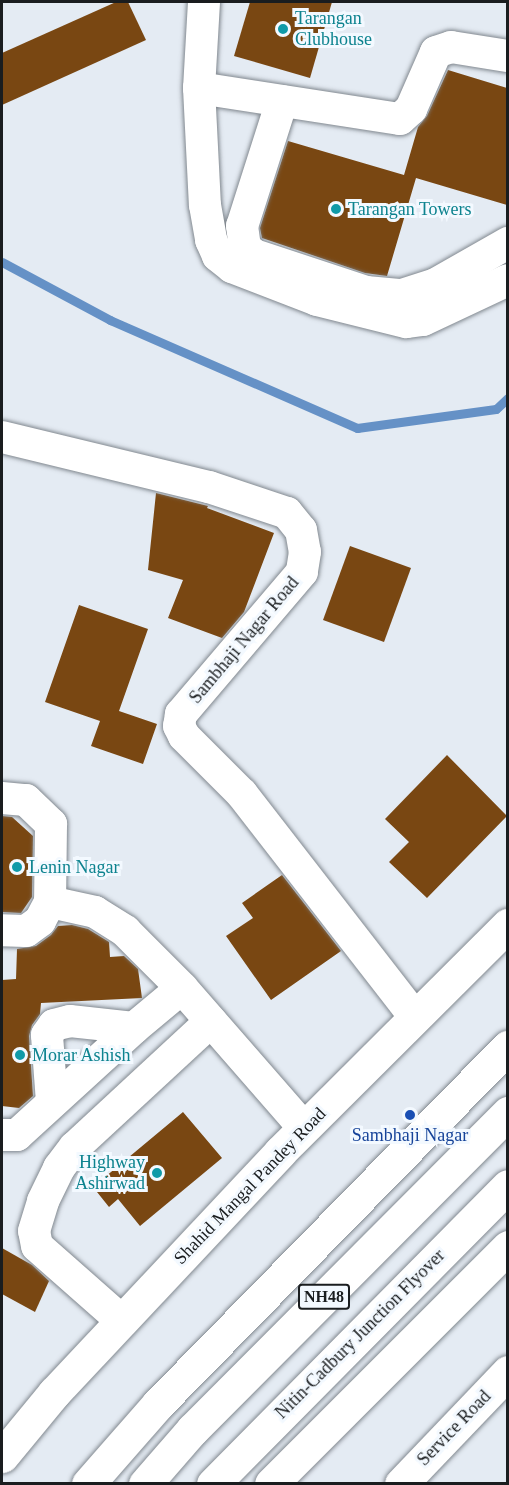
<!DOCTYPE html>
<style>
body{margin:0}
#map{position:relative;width:509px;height:1485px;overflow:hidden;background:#e4ebf3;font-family:"Times New Roman",serif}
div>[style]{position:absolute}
.stream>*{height:9px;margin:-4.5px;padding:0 4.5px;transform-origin:4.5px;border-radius:4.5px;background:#6591c6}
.building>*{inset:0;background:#794712}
.roads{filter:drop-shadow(0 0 2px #81888f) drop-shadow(0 0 2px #81888f)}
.street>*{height:32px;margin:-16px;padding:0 16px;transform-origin:16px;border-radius:16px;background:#fff}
.secondary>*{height:33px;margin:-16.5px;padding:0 16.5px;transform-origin:16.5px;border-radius:16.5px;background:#fff}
.highway>*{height:33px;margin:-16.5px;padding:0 16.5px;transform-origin:16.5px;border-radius:16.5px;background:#fff}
.dots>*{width:16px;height:16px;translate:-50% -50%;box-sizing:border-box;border:3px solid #f3f9ff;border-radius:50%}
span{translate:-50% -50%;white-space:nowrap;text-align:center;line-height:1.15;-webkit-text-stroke:6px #f3f9ff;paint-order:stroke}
.shield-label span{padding:2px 4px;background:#f3f9ff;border:2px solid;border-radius:4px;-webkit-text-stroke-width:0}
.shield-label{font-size:16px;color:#1a1d1f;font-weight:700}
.culture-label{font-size:18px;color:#0d838f}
.left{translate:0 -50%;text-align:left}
.right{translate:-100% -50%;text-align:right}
.street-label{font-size:18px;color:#1a1d1f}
.transit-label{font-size:18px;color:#164399}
.frame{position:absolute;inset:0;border:3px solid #1a1d1f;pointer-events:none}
</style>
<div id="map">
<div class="stream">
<div style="left:2px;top:262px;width:123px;rotate:28.2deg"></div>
<div style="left:110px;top:320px;width:270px;rotate:23.6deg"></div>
<div style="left:357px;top:428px;width:140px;rotate:-7.8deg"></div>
<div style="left:496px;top:409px;width:16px;rotate:-43deg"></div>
</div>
<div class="building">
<div style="clip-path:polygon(116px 2px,128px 2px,146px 40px,2px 105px,2px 53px)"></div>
<div style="clip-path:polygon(250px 2px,332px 2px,310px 78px,234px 56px)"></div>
<div style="clip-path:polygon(448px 70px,507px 88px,507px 205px,416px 178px,387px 276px,365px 273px,262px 238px,260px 228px,288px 141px,404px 175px,418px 127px,427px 116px)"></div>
<div style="clip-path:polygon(156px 493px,208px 506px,207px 508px,274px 533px,244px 612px,222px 638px,168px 618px,183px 580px,148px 570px)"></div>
<div style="clip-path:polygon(350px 546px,411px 568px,384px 642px,323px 620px)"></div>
<div style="clip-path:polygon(79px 605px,148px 629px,119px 711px,157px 724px,143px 764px,91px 746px,100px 721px,45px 702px)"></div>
<div style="clip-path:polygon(447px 755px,507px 816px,427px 898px,389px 862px,409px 842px,385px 819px)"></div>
<div style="clip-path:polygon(2px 816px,12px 817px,33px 836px,32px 897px,21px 913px,2px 912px)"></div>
<div style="clip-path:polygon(282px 875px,341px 951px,271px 1000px,226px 936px,253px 918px,242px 903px)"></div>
<div style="clip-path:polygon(72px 925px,88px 929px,109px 942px,110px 957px,124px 956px,138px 969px,142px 998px,41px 1003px,40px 1014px,32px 1025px,29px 1036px,33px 1096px,19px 1108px,2px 1106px,2px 980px,16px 979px,17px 949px,36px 946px,51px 935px,58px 926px)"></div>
<div style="clip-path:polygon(183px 1112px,222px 1158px,140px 1226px,118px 1199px,109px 1207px,93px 1187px)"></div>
<div style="clip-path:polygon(2px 1248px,32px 1265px,49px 1281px,35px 1312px,2px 1294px)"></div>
</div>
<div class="roads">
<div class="street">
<div style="left:204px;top:2px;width:86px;rotate:93.3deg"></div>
<div style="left:199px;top:88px;width:117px;rotate:87.1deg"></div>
<div style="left:205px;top:205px;width:36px;rotate:80deg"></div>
<div style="left:211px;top:240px;width:17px;rotate:66deg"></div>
<div style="left:218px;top:256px;width:18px;rotate:38deg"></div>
<div style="left:232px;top:267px;width:91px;rotate:21.2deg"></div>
<div style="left:317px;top:300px;width:92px;rotate:13.9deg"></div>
<div style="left:406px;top:322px;width:17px;rotate:-7deg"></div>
<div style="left:423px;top:320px;width:94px;rotate:-25.2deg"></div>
<div style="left:199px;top:88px;width:203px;rotate:8.8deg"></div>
<div style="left:400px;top:119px;width:15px;rotate:-42deg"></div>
<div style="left:411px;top:109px;width:62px;rotate:-66.3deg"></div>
<div style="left:436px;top:52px;width:16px;rotate:-18deg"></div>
<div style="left:451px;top:47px;width:58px;rotate:9deg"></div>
<div style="left:282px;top:101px;width:131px;rotate:107.7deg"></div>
<div style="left:242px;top:226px;width:21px;rotate:82deg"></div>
<div style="left:245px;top:247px;width:12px;rotate:42deg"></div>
<div style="left:254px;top:255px;width:118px;rotate:18.3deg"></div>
<div style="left:366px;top:292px;width:36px;rotate:5deg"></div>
<div style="left:402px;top:295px;width:36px;rotate:-18deg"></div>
<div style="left:436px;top:284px;width:83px;rotate:-29.7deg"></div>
<div style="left:2px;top:437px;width:213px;rotate:13.6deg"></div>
<div style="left:209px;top:487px;width:82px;rotate:18.4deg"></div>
<div style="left:287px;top:513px;width:22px;rotate:51deg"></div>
<div style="left:301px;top:530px;width:22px;rotate:80deg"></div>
<div style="left:305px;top:552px;width:20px;rotate:99deg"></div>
<div style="left:302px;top:572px;width:187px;rotate:130.4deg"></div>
<div style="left:181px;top:714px;width:12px;rotate:99deg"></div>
<div style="left:179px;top:726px;width:11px;rotate:63deg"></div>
<div style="left:184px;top:736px;width:82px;rotate:45deg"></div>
<div style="left:242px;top:794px;width:282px;rotate:52.2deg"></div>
<div style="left:2px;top:798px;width:24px;rotate:5deg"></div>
<div style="left:26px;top:800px;width:35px;rotate:44deg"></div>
<div style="left:51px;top:824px;width:78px;rotate:90.7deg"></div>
<div style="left:50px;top:902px;width:21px;rotate:118deg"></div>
<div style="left:40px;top:921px;width:17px;rotate:144deg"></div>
<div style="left:26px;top:931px;width:24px;rotate:-178deg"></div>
<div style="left:50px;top:902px;width:46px;rotate:12.5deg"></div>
<div style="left:95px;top:912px;width:36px;rotate:32deg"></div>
<div style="left:125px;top:931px;width:81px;rotate:45deg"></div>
<div style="left:52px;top:1102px;width:67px;rotate:-94.3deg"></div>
<div style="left:47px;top:1035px;width:12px;rotate:-55deg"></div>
<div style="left:54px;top:1025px;width:16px;rotate:-14deg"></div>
<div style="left:70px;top:1021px;width:64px;rotate:6.2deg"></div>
<div style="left:2px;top:1135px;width:15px"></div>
<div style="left:17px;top:1135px;width:159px;rotate:-42.4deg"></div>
<div style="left:134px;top:1028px;width:62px;rotate:-39.8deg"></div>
<div style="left:182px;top:988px;width:186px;rotate:48.9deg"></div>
<div style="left:122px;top:1321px;width:113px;rotate:-138.6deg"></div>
<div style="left:37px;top:1246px;width:15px;rotate:-101deg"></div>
<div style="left:34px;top:1231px;width:31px;rotate:-73deg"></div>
<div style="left:43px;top:1201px;width:37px;rotate:-64deg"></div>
<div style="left:59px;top:1168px;width:26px;rotate:-53deg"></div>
<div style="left:75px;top:1147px;width:185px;rotate:-42.8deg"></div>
</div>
<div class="secondary">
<div style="left:2px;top:1456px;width:82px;rotate:-50.5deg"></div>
<div style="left:54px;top:1393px;width:330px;rotate:-46.8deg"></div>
<div style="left:280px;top:1152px;width:322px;rotate:-44.9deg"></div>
<div style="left:401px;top:1484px;width:155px;rotate:-46.3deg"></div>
</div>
<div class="highway">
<div style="left:88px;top:1484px;width:106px;rotate:-48.8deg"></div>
<div style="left:158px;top:1404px;width:500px;rotate:-45.6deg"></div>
<div style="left:145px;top:1484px;width:72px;rotate:-49deg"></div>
<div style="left:192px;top:1430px;width:448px;rotate:-45.1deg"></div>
<div style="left:213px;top:1484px;width:419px;rotate:-45.3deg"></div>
<div style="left:271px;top:1484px;width:335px;rotate:-45deg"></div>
</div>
</div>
<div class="dots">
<div style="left:283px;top:29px;background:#0f9aa8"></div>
<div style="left:336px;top:209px;background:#0f9aa8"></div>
<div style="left:17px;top:867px;background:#0f9aa8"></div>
<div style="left:20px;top:1055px;background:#0f9aa8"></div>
<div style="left:410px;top:1115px;background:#1a4fb4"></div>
<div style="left:157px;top:1173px;background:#0f9aa8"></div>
</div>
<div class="shield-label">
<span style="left:324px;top:1297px">NH48</span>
</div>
<div class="culture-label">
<span class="left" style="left:295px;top:29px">Tarangan<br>Clubhouse</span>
<span class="left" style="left:348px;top:209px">Tarangan Towers</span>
<span class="left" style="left:29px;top:867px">Lenin Nagar</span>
<span class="left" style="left:32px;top:1055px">Morar Ashish</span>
<span class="right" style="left:145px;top:1173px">Highway<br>Ashirwad</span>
</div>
<div class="street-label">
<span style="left:244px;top:640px;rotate:-50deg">Sambhaji Nagar Road</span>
<span style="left:250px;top:1186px;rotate:-46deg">Shahid Mangal Pandey Road</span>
<span style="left:360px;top:1334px;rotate:-45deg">Nitin-Cadbury Junction Flyover</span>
<span style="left:454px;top:1428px;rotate:-46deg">Service Road</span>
</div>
<div class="transit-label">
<span style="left:410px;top:1135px">Sambhaji Nagar</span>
</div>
<div class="frame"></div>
</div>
